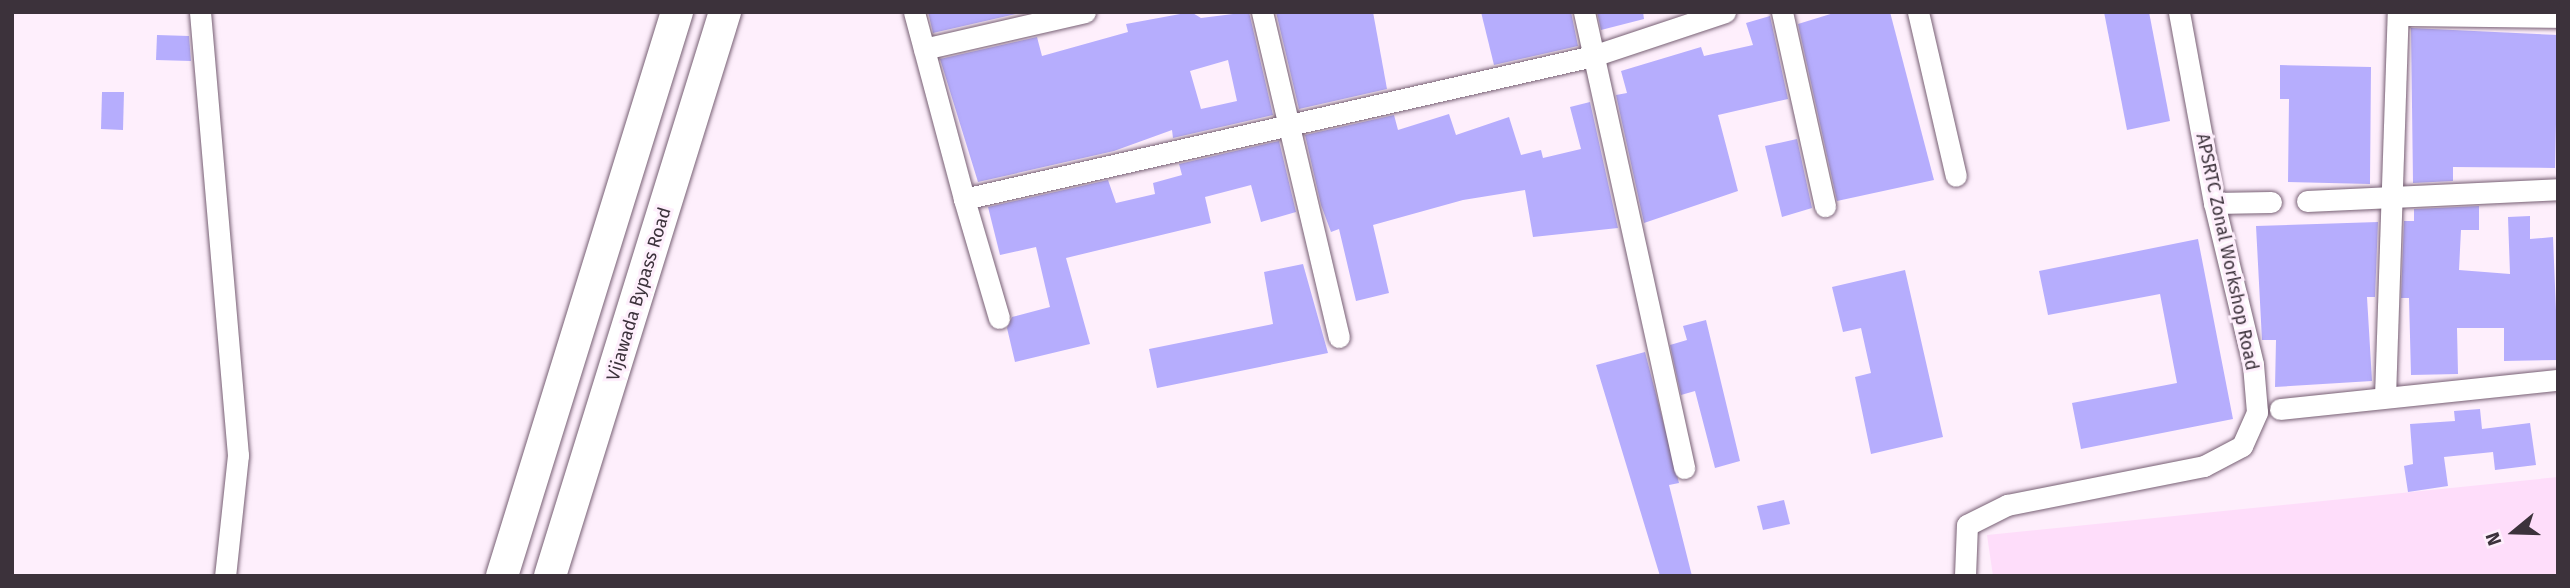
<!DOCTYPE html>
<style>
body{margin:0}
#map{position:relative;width:2570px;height:588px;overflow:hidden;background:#feeffc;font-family:"Fira Sans",sans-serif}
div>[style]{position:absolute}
.built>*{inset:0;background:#feddfa}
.building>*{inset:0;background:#b6adfd}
.roads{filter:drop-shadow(0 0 2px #776074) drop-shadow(0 0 2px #776074)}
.minor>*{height:21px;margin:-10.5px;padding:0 10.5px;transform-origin:10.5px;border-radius:10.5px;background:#fff}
.primary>*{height:32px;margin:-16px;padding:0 16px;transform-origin:16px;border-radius:16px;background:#fff}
span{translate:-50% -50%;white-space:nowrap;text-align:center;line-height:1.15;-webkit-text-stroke:6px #feeffc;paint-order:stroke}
.street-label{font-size:18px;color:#3c323b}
.frame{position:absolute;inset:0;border:14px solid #3c323b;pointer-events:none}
.north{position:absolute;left:2479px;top:497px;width:70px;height:70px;-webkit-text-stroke:5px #feeffc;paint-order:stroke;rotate:251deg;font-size:19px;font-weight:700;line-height:28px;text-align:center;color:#3c323b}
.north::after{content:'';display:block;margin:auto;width:24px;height:32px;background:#3c323b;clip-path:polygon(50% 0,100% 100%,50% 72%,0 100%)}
</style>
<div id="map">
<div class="built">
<div style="clip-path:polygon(2558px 477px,2558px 576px,1993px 576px,1987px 535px)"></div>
</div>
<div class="building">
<div style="clip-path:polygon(928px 12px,1025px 12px,933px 33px)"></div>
<div style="clip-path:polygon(evenodd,1191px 12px,1201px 18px,1249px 12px,1273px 115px,1173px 138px,1172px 130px,1114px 151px,978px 182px,940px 59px,1037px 37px,1042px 56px,1128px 32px,1126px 24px,1191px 12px,1228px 60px,1237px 101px,1201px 109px,1190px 71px,1228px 60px)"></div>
<div style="clip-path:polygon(1276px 12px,1373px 12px,1387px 89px,1299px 109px)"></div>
<div style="clip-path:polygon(1481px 12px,1571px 12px,1578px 46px,1494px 65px)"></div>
<div style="clip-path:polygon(1597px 12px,1643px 12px,1644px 19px,1601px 30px)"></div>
<div style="clip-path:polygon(1837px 12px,1890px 12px,1934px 180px,1837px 201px,1798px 24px)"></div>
<div style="clip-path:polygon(2104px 12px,2149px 12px,2170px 121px,2127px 130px)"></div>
<div style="clip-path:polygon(1770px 16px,1788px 99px,1718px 115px,1738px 191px,1644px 223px,1616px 95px,1627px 93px,1621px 71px,1701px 47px,1704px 56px,1753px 45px,1746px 23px)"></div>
<div style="clip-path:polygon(2411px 28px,2558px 35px,2555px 168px,2453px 167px,2453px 181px,2413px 183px)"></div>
<div style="clip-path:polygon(157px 35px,189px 36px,191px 61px,156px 60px)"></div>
<div style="clip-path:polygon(2280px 65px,2371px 67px,2370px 184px,2288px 182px,2289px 99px,2280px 99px)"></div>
<div style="clip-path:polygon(102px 92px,124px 92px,123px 130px,101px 129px)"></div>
<div style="clip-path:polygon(1590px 102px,1618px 228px,1533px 237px,1525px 190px,1463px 200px,1373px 225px,1389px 293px,1356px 301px,1339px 229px,1331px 232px,1321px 205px,1305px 135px,1394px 115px,1398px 130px,1449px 114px,1456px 135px,1509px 117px,1521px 155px,1541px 150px,1543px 158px,1581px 149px,1570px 107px)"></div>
<div style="clip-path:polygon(1797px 139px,1812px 208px,1782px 217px,1765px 146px)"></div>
<div style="clip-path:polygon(1279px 141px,1296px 212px,1261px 222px,1251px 185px,1205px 197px,1211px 223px,1066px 258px,1090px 344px,1015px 362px,1007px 328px,1012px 317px,1050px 307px,1036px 247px,1000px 255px,988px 207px,1108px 180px,1116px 203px,1155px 194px,1153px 183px,1182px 175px,1179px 164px)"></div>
<div style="clip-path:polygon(2479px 206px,2479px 230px,2461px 230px,2459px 270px,2510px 274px,2508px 217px,2530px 216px,2530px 239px,2553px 237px,2558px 360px,2504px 361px,2504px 328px,2457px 328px,2458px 374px,2411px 375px,2409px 298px,2401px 298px,2404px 221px,2414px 221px,2414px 209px)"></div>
<div style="clip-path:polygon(2378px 222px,2375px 297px,2367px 297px,2372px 381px,2275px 387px,2276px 340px,2262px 340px,2256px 226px)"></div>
<div style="clip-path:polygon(2198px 239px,2233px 419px,2081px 449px,2072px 403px,2177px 383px,2160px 294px,2048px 315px,2039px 271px)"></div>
<div style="clip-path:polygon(1303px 264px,1328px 353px,1157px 388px,1149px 349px,1273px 324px,1264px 272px)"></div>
<div style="clip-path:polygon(1905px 270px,1943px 437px,1871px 454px,1855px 377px,1871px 373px,1861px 328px,1843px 332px,1832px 287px)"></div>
<div style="clip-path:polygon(1706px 320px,1740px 461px,1715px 468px,1695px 391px,1681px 395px,1670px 345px,1687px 340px,1683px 326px)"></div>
<div style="clip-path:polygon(1645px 352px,1679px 483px,1669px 485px,1692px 576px,1660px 576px,1596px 365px)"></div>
<div style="clip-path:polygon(2480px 409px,2482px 429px,2530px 423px,2536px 465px,2495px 470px,2493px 452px,2444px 457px,2448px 486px,2408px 492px,2404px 466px,2413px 464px,2410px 424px,2455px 421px,2454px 411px)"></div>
<div style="clip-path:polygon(1784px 500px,1790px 524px,1763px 530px,1757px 506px)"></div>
</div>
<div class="roads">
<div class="minor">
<div style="left:200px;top:12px;width:445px;rotate:85.1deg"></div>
<div style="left:238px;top:455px;width:122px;rotate:96.1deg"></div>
<div style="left:914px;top:12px;width:194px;rotate:75deg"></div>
<div style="left:1262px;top:12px;width:334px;rotate:76.7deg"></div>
<div style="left:1584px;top:12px;width:467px;rotate:77.6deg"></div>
<div style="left:1782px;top:12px;width:199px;rotate:77.5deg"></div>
<div style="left:1918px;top:12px;width:168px;rotate:77deg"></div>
<div style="left:2398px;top:15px;width:160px;rotate:0.7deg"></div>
<div style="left:924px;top:49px;width:165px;rotate:-12.9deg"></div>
<div style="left:2307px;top:201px;width:251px;rotate:-2.7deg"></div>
<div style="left:2214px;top:203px;width:57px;rotate:-1deg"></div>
<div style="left:999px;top:318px;width:124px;rotate:-106.4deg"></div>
<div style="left:964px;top:199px;width:645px;rotate:-12.81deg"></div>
<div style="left:1593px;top:56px;width:139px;rotate:-18.4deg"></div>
<div style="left:2385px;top:397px;width:385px;rotate:-88.1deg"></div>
<div style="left:2280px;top:409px;width:280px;rotate:-6deg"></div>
<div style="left:1965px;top:576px;width:51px;rotate:-87.8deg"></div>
<div style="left:1967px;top:525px;width:45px;rotate:-26.6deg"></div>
<div style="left:2007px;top:505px;width:201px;rotate:-11.2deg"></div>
<div style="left:2204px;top:466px;width:43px;rotate:-27.8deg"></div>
<div style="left:2242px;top:446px;width:37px;rotate:-66deg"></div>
<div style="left:2257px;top:412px;width:48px;rotate:-94.8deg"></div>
<div style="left:2253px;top:364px;width:166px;rotate:-103.6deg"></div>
<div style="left:2214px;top:203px;width:194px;rotate:-100.4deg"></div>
</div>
<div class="primary">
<div style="left:502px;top:576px;width:591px;rotate:-72.76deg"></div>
<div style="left:550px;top:576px;width:591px;rotate:-72.76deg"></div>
</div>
</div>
<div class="street-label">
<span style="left:2227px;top:252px;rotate:78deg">APSRTC Zonal Workshop Road</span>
<span style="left:639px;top:294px;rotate:-73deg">Vijawada Bypass Road</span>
</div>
<div class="frame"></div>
<div class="north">N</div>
</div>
